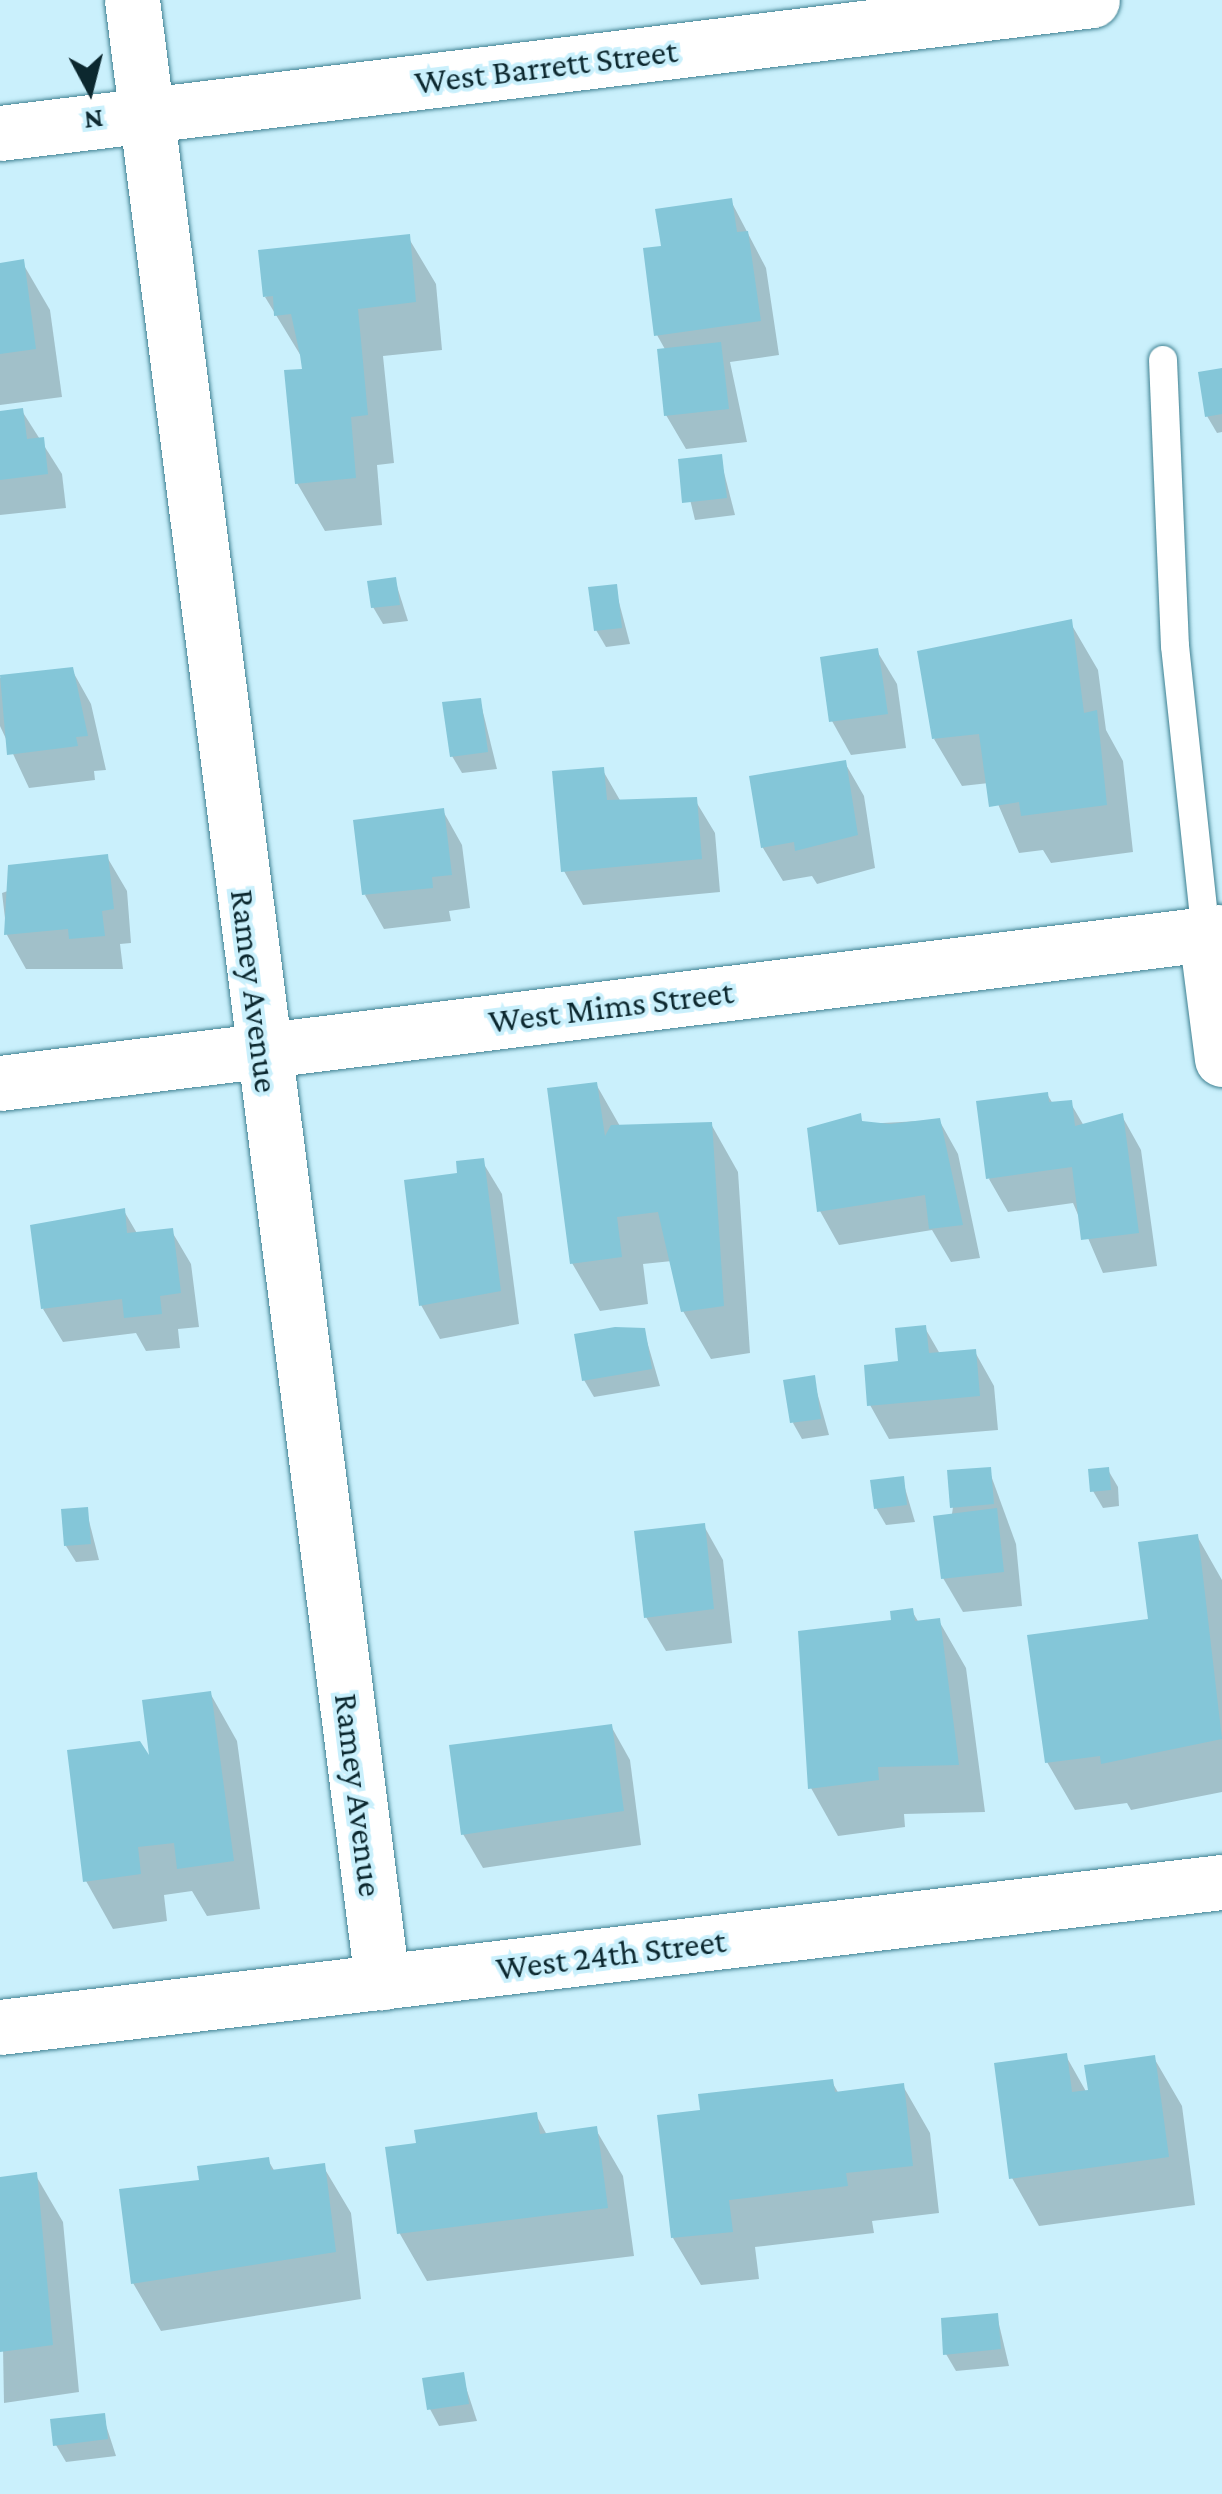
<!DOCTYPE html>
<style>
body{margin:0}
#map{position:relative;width:1222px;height:2494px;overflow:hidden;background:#caf0fc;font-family:"Crimson Pro",serif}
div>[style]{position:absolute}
.shadow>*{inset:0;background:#0003}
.building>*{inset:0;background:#84c6d8}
.roads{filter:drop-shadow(0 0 2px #3e8091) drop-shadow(0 0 2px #3e8091)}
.service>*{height:28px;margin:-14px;padding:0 14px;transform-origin:14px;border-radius:14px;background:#fff}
.minor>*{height:55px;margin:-27.5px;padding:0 27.5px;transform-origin:27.5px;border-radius:27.5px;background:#fff}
span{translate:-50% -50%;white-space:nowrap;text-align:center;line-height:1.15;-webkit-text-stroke:8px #caf0fc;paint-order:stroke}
.street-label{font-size:35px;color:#0c282f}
.north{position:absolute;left:40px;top:40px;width:100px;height:100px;-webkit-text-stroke:8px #caf0fc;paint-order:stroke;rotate:173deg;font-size:28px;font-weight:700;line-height:40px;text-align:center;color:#0c282f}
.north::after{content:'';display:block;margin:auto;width:35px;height:45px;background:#0c282f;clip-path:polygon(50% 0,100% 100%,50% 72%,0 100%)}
</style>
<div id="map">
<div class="shadow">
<div style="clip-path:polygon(731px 201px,766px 268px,779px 355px,730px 362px,747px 442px,686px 449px,666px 415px,666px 351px,657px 335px,664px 248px)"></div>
<div style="clip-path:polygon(408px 237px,436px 284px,442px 350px,383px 356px,394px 463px,377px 465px,382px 525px,325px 531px,297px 483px,304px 361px,265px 297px)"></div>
<div style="clip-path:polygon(22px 262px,50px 310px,62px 397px,0 405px,0 265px)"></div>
<div style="clip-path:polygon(1222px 370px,1222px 432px,1217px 433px,1207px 416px)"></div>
<div style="clip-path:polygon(22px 411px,62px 474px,66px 508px,0 515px,0 413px)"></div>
<div style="clip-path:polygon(720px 457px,735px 515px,695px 520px,681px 462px)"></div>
<div style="clip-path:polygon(395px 580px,408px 621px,383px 624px,373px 607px)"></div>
<div style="clip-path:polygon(615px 587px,630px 644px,606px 647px,596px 630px)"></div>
<div style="clip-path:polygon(1070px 622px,1098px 670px,1106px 730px,1123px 761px,1133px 852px,1051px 863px,1043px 850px,1019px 853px,989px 783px,962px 786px,934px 739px)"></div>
<div style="clip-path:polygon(877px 651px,897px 684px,906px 748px,851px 755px,832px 721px)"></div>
<div style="clip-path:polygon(72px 670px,91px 704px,106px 770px,94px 771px,95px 780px,29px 788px,0 726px,0 678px)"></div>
<div style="clip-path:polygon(480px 700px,497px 769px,462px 773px,452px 756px)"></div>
<div style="clip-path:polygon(845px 763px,864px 796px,875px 868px,817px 884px,812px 876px,783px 881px,763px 848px,752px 778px)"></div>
<div style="clip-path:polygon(602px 769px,621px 802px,695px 800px,715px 833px,720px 892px,583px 905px,564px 871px)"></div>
<div style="clip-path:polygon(443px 811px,462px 845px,470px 908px,449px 911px,451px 921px,384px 929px,365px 895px)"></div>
<div style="clip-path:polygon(107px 857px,127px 891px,131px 943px,120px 944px,123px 969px,26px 969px,7px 935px,2px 893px)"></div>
<div style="clip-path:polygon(596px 1084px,621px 1128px,711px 1124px,738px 1172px,750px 1353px,711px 1359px,683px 1311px,672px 1261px,643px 1264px,648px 1304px,600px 1311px,572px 1263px)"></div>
<div style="clip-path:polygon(1047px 1094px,1053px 1104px,1070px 1102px,1084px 1126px,1122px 1116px,1141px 1150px,1157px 1266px,1103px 1273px,1073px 1203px,1008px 1212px,989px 1179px)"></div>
<div style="clip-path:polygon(859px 1116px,864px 1124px,939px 1120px,958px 1154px,980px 1258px,951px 1262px,932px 1230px,839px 1245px,820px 1211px)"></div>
<div style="clip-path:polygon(482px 1161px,502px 1194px,519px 1324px,440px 1339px,421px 1305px,460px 1175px)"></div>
<div style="clip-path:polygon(124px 1211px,138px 1235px,171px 1230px,191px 1264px,199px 1327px,178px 1329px,180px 1348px,146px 1351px,136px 1333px,63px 1342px,43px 1309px)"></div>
<div style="clip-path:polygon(925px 1328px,940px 1354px,975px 1352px,994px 1386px,998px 1430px,889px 1439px,870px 1405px)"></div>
<div style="clip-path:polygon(644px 1331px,660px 1386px,594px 1397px,584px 1380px)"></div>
<div style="clip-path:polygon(813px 1378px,829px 1435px,802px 1439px,793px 1423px)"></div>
<div style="clip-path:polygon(989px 1470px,1016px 1544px,1022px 1606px,963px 1612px,943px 1578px,953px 1507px)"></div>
<div style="clip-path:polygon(1108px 1470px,1118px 1487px,1119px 1506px,1103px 1508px,1093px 1491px)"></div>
<div style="clip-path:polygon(902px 1478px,915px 1522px,886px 1525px,876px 1508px)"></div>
<div style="clip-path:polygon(86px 1509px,99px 1560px,76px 1562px,66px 1546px)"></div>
<div style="clip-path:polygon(704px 1526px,723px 1560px,732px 1643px,666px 1651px,646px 1617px)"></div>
<div style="clip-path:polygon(1197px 1536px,1222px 1580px,1222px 1792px,1131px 1810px,1127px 1803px,1075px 1810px,1047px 1762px,1151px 1621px)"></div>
<div style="clip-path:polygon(912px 1611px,919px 1623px,939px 1621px,966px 1668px,985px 1812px,904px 1814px,905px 1827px,838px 1836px,811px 1788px,894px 1622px)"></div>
<div style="clip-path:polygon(210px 1693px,237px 1741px,260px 1909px,207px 1916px,192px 1891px,164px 1895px,167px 1921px,113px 1929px,86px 1881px,153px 1765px)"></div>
<div style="clip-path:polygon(611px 1726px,630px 1760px,641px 1845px,483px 1868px,463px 1834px)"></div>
<div style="clip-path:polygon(1066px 2056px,1092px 2102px,1154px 2058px,1182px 2106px,1195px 2205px,1039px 2226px,1012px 2178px)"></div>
<div style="clip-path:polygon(832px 2082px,839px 2094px,903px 2086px,930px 2133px,939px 2213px,872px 2221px,874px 2233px,755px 2247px,759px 2279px,701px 2285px,673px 2238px,703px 2112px)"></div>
<div style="clip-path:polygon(536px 2115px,547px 2135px,595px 2128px,623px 2176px,634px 2256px,427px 2281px,400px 2234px,419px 2145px)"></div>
<div style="clip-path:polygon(268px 2160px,275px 2172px,323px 2166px,351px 2213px,361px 2299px,161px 2331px,133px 2283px,202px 2183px)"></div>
<div style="clip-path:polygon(35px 2174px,63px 2222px,79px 2392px,4px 2403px,0 2179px)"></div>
<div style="clip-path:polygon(997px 2316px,1009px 2366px,956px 2371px,946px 2354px)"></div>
<div style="clip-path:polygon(462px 2375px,477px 2421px,439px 2426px,430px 2409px)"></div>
<div style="clip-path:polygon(103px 2416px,116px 2456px,66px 2462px,56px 2445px)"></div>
</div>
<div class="building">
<div style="clip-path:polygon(732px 198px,737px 232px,748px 231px,761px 321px,654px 336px,643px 248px,661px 246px,655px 209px)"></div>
<div style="clip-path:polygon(410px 234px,416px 302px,358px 309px,368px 415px,351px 417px,356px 478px,295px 484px,284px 370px,302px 369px,300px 355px,291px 314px,274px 316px,273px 296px,263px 297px,258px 250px)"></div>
<div style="clip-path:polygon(24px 259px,36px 349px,0 354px,0 263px)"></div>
<div style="clip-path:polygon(721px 342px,729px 409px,664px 416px,657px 349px)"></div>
<div style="clip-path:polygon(1222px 368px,1222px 414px,1205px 417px,1198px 372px)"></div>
<div style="clip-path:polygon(23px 408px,27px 439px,44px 437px,48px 474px,0 480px,0 411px)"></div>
<div style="clip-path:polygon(722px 454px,727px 498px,682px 503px,678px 459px)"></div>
<div style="clip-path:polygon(396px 577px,400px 605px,371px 608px,367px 581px)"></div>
<div style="clip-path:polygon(617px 584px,622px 628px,594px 631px,588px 587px)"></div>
<div style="clip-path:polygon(1072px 619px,1084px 713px,1097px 710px,1107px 805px,1021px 816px,1019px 802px,989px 807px,979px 734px,932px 739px,917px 651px)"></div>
<div style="clip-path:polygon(878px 648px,888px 714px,829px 722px,820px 657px)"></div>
<div style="clip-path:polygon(73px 667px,88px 736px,76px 737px,78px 746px,7px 755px,0 675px)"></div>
<div style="clip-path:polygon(481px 698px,488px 752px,450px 757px,442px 702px)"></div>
<div style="clip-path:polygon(846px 760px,858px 835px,795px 851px,794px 842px,761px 848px,749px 776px)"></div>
<div style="clip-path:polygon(604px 767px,607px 800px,697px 797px,702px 859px,561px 872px,552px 771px)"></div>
<div style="clip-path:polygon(444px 808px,452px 875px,432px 877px,433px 888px,362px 895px,353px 820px)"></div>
<div style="clip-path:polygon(108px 854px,114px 909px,102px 911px,105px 936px,69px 939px,68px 929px,4px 935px,8px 865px)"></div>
<div style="clip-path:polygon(597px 1082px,605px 1136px,611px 1125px,712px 1122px,724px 1306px,681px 1312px,658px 1212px,617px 1217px,622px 1257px,570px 1264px,547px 1088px)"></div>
<div style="clip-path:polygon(1048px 1092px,1049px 1102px,1072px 1100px,1075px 1126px,1123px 1113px,1139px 1233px,1081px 1240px,1072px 1167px,986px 1179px,976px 1101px)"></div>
<div style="clip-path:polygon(861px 1113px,862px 1121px,890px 1124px,940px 1118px,963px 1225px,929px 1229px,925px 1195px,817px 1212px,807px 1128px)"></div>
<div style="clip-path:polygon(484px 1158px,501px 1291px,419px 1306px,404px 1180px,457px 1173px,456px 1161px)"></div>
<div style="clip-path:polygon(125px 1208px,127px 1233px,173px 1228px,181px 1293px,160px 1296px,162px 1314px,124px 1318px,122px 1299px,41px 1309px,30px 1225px)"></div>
<div style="clip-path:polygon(926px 1325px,929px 1353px,976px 1349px,980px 1396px,867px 1406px,864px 1365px,898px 1361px,895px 1328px)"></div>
<div style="clip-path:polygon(615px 1327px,645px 1328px,652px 1369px,582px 1381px,574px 1334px)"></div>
<div style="clip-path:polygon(815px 1375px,821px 1419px,790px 1423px,783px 1380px)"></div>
<div style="clip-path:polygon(991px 1467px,994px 1504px,950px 1508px,947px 1470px)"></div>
<div style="clip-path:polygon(1109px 1467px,1111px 1490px,1090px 1492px,1088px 1469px)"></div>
<div style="clip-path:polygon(904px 1476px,907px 1505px,874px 1509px,870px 1480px)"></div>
<div style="clip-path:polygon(88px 1507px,91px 1544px,64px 1546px,61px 1509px)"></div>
<div style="clip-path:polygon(997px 1508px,1004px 1572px,941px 1579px,933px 1516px)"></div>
<div style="clip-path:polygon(705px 1523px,714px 1609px,644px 1618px,634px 1531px)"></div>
<div style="clip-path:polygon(1198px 1534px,1222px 1739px,1101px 1764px,1100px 1756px,1045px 1763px,1027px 1635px,1148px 1619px,1138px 1542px)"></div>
<div style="clip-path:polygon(913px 1608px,915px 1621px,940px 1618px,959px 1765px,878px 1767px,879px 1780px,808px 1789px,798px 1631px,891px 1620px,890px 1611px)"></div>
<div style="clip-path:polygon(211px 1691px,234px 1861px,177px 1869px,174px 1843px,138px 1847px,141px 1874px,83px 1882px,67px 1750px,140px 1741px,149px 1755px,142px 1700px)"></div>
<div style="clip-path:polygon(612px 1724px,624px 1811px,461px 1835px,449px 1745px)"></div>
<div style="clip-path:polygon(1067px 2053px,1072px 2092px,1088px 2090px,1084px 2065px,1155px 2055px,1169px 2157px,1009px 2179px,994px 2063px)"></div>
<div style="clip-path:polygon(833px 2079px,835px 2092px,904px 2083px,913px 2166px,846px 2173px,848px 2186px,729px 2200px,733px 2232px,671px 2238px,657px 2115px,700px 2110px,698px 2094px)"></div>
<div style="clip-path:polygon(537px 2112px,540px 2134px,597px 2126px,608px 2208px,397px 2234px,385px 2147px,416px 2143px,414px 2130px)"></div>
<div style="clip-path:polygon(269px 2157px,271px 2170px,325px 2163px,336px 2252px,131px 2284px,119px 2189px,199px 2180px,197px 2166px)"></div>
<div style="clip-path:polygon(37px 2172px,53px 2345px,0 2352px,0 2177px)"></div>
<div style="clip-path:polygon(998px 2313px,1001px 2349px,943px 2355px,941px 2318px)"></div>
<div style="clip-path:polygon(464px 2372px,469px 2404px,427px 2410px,422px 2378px)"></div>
<div style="clip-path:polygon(105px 2413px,108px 2439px,53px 2446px,50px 2419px)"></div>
</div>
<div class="roads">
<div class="service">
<div style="left:1163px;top:360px;width:286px;rotate:87.6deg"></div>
<div style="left:1175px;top:646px;width:290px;rotate:83.9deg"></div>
</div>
<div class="minor">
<div style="left:132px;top:0;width:1998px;rotate:82.81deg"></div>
<div style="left:0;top:133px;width:1100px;rotate:-6.94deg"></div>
<div style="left:1206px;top:934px;width:126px;rotate:82.7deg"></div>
<div style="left:0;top:1083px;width:1231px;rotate:-7.04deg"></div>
<div style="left:0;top:2027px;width:1231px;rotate:-6.77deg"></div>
</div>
</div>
<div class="street-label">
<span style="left:546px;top:67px;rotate:-7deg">West Barrett Street</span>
<span style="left:254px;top:991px;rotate:83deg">Ramey Avenue</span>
<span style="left:611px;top:1007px;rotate:-7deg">West Mims Street</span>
<span style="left:358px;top:1795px;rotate:83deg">Ramey Avenue</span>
<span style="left:611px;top:1955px;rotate:-7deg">West 24th Street</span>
</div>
<div class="north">N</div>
</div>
